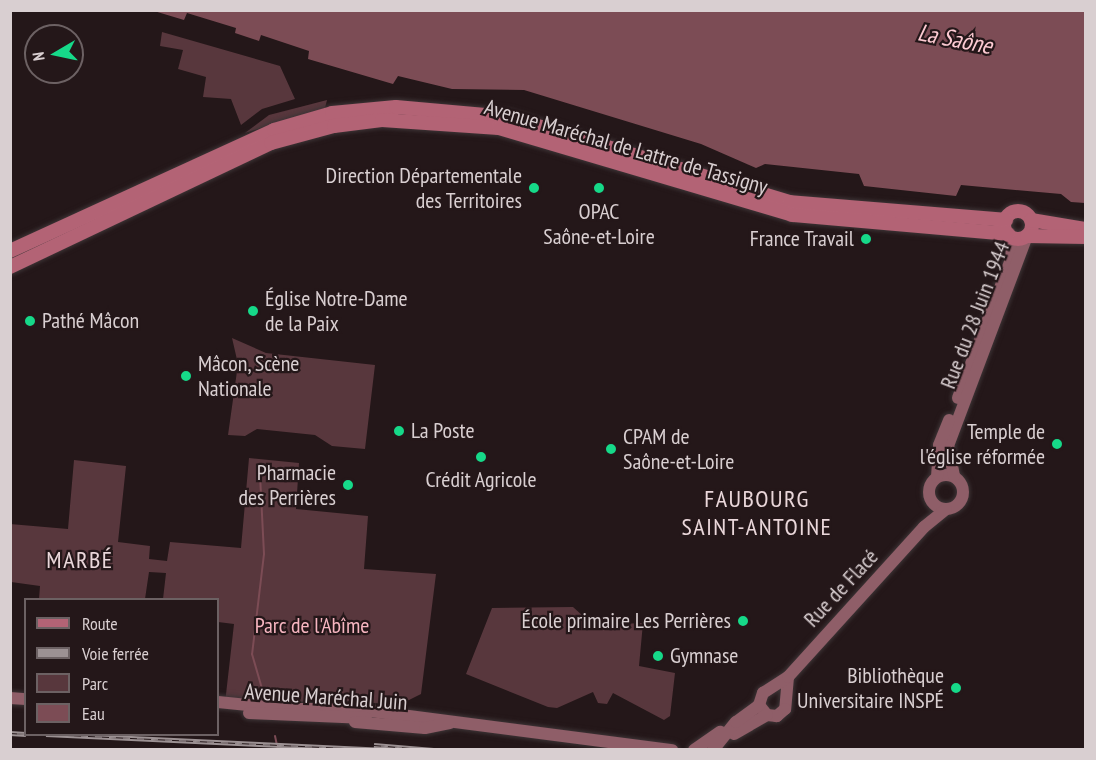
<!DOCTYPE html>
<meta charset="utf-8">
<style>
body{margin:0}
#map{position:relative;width:1096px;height:760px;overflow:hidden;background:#241719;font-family:"PT Sans Narrow",sans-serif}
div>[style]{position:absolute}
.green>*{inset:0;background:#58373d}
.water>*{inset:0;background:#7c4c55}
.stream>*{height:2px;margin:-1px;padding:0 1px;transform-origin:1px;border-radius:1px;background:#7c4c55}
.roads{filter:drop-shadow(0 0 2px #3d3436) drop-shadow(0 0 2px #3d3436)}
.secondary>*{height:12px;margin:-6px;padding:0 6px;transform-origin:6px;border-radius:6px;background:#8f5e68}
.secondary>.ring{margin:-6px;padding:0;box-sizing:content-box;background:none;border:12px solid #8f5e68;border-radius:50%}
.primary>*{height:14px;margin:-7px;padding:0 7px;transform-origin:7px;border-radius:7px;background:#b36375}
.primary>.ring{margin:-7px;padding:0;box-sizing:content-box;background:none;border:14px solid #b36375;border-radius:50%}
.rail>*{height:4.5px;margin-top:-2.25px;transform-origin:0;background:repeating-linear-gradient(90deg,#241719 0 7px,#9c9193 0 14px);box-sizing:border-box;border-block:2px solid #9c9193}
.dots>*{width:16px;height:16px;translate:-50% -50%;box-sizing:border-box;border:3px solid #241719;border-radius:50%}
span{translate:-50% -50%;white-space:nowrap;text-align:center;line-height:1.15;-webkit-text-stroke:4.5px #241719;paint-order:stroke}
.street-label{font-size:22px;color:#d9cfd1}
.poi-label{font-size:22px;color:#d9cfd1}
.right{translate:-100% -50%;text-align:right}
.left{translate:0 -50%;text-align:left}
.park-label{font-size:22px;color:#f6b5c0}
.water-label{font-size:24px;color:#fecbd3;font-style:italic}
.neighbourhood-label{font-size:24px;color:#ead7da;letter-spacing:1.5px}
.frame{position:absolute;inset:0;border:12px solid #d9cfd1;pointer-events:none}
.legend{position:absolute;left:24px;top:598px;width:195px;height:138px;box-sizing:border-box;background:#241719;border:2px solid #6c6163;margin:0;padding:8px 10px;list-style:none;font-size:18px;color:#d9cfd1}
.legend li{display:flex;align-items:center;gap:12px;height:30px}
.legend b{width:30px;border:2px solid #6c6163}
.north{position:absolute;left:24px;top:24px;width:60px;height:60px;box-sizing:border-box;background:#241719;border:2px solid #6c6163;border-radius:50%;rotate:261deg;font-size:16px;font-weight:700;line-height:24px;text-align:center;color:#d9cfd1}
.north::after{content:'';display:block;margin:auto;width:21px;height:27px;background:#16d989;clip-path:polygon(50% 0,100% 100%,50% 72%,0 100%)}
</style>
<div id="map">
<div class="green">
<div style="clip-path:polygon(162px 32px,280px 66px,295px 99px,262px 109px,241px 125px,231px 99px,203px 97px,206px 77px,178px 69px,183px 50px,160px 46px)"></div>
<div style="clip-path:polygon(327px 100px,325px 108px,245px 133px,269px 115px)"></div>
<div style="clip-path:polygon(232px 338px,266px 353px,375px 365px,365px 449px,332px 446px,315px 435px,257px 429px,245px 436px,228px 435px,238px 364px)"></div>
<div style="clip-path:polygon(249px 458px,299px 463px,296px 509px,368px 516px,364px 569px,436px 574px,421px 694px,399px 705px,347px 701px,225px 703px,234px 624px,218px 622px,218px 600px,163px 599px,166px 573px,149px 572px,145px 599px,39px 599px,40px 586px,11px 582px,10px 524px,68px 529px,74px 460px,126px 466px,118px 542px,150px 546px,149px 559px,167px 561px,170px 542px,241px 548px)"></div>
<div style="clip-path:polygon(573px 607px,593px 625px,643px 623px,639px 666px,675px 673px,670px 716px,664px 720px,613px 693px,607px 704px,598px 703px,593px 692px,557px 708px,548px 707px,466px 674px,492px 608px)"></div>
</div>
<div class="water">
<div style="clip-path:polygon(154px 11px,1085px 11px,1085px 203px,1071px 202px,1061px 194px,961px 185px,956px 196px,864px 186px,859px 174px,765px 164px,756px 168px,701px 144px,524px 90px,452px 89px,398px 76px,393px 84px,308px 59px,309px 51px,261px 35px,259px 41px,235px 33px,236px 28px,187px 13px,184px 20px)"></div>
</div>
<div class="stream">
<div style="left:260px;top:475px;width:79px;rotate:87.1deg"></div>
<div style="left:264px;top:554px;width:101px;rotate:96.8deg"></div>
<div style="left:252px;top:654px;width:47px;rotate:73.9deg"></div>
<div style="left:275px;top:736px;width:14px;rotate:78deg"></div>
</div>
<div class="roads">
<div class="secondary">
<div style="left:958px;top:398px;width:149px;rotate:-69.1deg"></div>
<div style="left:1011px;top:259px;width:21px;rotate:-85deg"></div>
<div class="ring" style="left:929px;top:475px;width:22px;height:22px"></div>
<div style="left:954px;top:476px;width:31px;rotate:-101deg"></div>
<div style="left:948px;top:446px;width:224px;rotate:-69.4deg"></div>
<div style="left:937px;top:477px;width:32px;rotate:-86deg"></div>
<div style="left:939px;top:445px;width:27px;rotate:-68deg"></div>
<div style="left:788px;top:677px;width:32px;rotate:95deg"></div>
<div style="left:785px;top:709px;width:11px;rotate:139deg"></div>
<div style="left:777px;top:716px;width:10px;rotate:-174deg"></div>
<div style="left:767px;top:715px;width:13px;rotate:-129deg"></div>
<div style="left:759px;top:705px;width:13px;rotate:-72deg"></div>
<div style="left:763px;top:693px;width:30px;rotate:-33deg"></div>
<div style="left:788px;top:677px;width:202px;rotate:-47.8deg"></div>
<div style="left:924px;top:527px;width:28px;rotate:-39deg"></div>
<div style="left:10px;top:698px;width:16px;rotate:4deg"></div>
<div style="left:218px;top:702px;width:70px;rotate:5.7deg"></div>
<div style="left:288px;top:709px;width:67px"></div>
<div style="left:355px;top:709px;width:320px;rotate:7.4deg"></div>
<div style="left:249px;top:713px;width:117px;rotate:2.4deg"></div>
<div style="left:355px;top:722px;width:70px;rotate:4.9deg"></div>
<div style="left:425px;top:728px;width:25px;rotate:-11deg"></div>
<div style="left:734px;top:734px;width:38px;rotate:-30deg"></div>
<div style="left:694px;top:750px;width:32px;rotate:-35deg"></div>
<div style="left:713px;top:750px;width:36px;rotate:-51deg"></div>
<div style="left:736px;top:722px;width:29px;rotate:-36deg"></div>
</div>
<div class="primary">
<div class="ring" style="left:1004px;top:211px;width:14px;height:14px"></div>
<div style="left:1031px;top:220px;width:56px;rotate:9.3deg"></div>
<div style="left:1027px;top:236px;width:59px;rotate:1deg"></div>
<div style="left:10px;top:251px;width:290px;rotate:-24.6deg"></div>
<div style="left:274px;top:130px;width:60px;rotate:-16.3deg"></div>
<div style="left:332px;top:113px;width:64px;rotate:-5.4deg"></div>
<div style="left:396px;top:107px;width:112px;rotate:5.1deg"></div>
<div style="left:508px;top:117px;width:294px;rotate:16.8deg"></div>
<div style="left:789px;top:202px;width:218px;rotate:4.7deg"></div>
<div style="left:10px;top:267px;width:289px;rotate:-25.4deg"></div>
<div style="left:271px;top:143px;width:65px;rotate:-15.1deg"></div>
<div style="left:334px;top:126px;width:48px;rotate:-7.1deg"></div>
<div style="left:382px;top:120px;width:117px;rotate:3.9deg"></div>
<div style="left:499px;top:128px;width:306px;rotate:16.5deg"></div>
<div style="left:792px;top:215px;width:217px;rotate:5deg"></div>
</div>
</div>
<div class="rail">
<div style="left:10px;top:733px;width:16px;rotate:4deg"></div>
<div style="left:46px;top:734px;width:336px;rotate:2.7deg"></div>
<div style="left:374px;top:745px;width:60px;rotate:4.8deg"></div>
</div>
<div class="dots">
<div style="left:534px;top:188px;background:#16d989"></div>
<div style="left:599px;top:188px;background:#16d989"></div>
<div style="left:866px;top:239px;background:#16d989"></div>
<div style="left:253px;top:311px;background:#16d989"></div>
<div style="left:30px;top:321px;background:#16d989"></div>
<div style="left:186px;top:376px;background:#16d989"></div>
<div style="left:399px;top:431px;background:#16d989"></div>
<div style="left:1057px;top:444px;background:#16d989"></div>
<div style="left:611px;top:449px;background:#16d989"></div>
<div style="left:481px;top:457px;background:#16d989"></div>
<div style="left:348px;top:485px;background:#16d989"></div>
<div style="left:743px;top:621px;background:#16d989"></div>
<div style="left:658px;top:656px;background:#16d989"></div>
<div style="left:956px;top:688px;background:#16d989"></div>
</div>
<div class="street-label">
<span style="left:626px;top:147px;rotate:16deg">Avenue Maréchal de Lattre de Tassigny</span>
<span style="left:975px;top:315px;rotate:-69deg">Rue du 28 Juin 1944</span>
<span style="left:841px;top:588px;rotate:-47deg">Rue de Flacé</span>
<span style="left:326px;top:697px;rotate:4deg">Avenue Maréchal Juin</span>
</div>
<div class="poi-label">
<span class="right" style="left:522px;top:188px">Direction Départementale<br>des Territoires</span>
<span style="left:599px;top:224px">OPAC<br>Saône-et-Loire</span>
<span class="right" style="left:854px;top:239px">France Travail</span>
<span class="left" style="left:265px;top:311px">Église Notre-Dame<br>de la Paix</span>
<span class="left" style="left:42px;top:321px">Pathé Mâcon</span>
<span class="left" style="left:198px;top:376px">Mâcon, Scène<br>Nationale</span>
<span class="left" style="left:411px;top:431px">La Poste</span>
<span class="right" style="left:1045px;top:444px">Temple de<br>l'église réformée</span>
<span class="left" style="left:623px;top:449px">CPAM de<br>Saône-et-Loire</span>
<span class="right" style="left:336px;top:485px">Pharmacie<br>des Perrières</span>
<span style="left:481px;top:480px">Crédit Agricole</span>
<span class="right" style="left:731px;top:621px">École primaire Les Perrières</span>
<span class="left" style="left:670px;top:656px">Gymnase</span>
<span class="right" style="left:944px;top:688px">Bibliothèque<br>Universitaire INSPÉ</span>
</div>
<div class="park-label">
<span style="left:312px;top:626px">Parc de l'Abîme</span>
</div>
<div class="water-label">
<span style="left:955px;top:39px;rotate:11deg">La Saône</span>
</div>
<div class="neighbourhood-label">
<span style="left:757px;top:513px">FAUBOURG<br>SAINT-ANTOINE</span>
<span style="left:80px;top:560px">MARBÉ</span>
</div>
<div class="frame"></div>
<ul class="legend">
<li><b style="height:8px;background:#b36375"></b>Route</li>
<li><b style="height:8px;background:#9c9193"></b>Voie ferrée</li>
<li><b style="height:16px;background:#58373d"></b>Parc</li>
<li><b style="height:16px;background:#7c4c55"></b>Eau</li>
</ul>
<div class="north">N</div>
</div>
